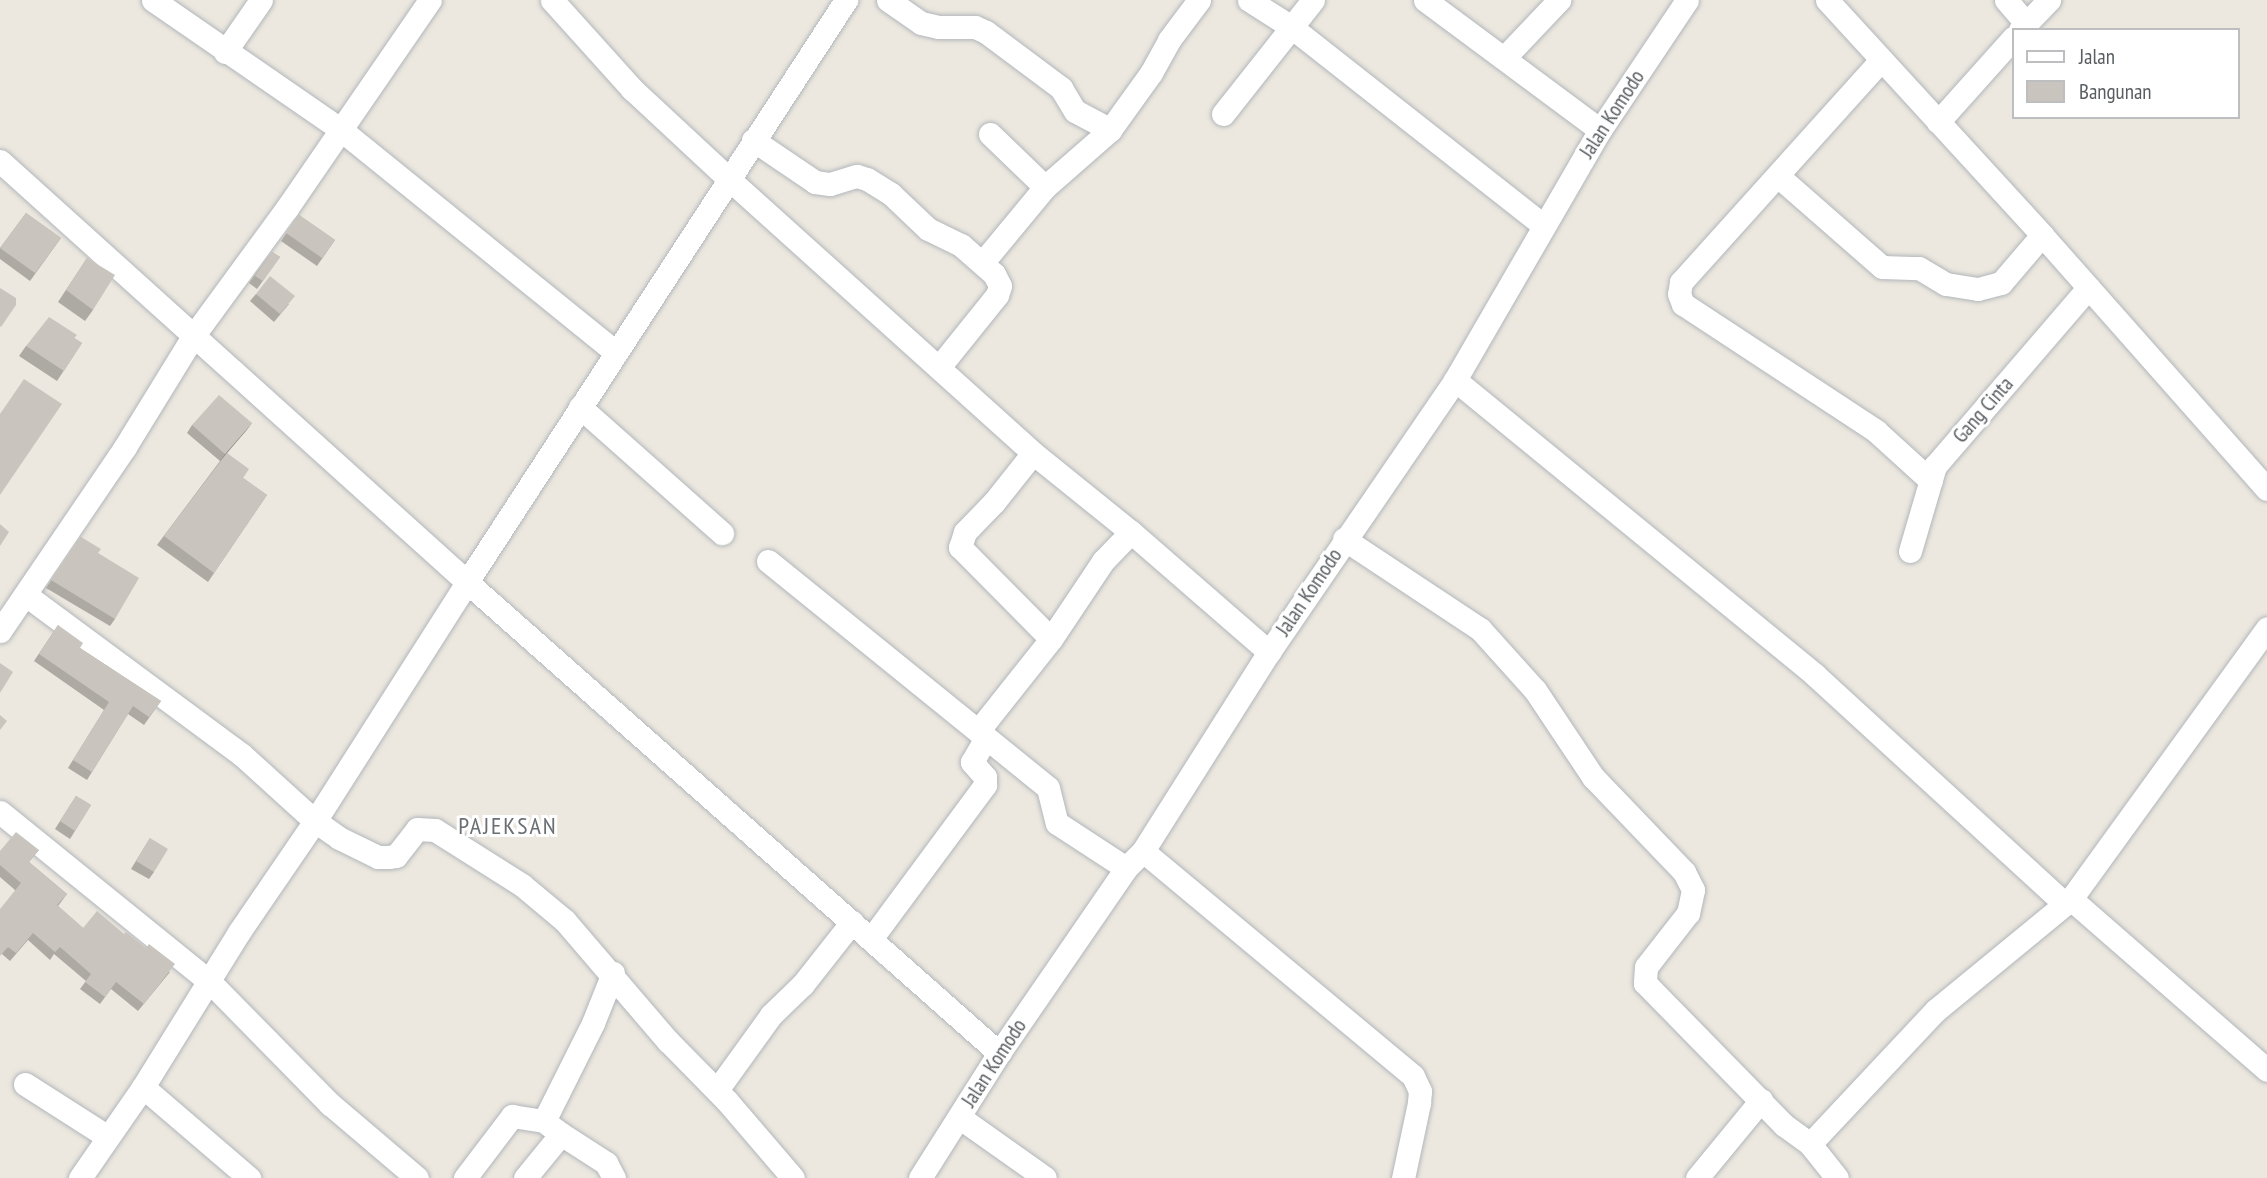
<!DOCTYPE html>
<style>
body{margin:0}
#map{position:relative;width:2267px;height:1178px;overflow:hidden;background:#ece8df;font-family:"PT Sans Narrow",sans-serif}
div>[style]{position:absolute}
.roads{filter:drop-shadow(0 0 2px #b2b6bb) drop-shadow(0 0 2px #b2b6bb)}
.minor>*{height:23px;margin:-11.5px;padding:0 11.5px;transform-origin:11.5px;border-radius:11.5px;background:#fff}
.wall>*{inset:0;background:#ada9a3}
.shaded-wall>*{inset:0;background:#8d8a85}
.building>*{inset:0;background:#c9c5be}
span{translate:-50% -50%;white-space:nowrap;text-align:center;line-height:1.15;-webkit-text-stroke:6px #fff;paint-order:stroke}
.street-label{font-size:21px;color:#585d61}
.quarter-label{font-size:24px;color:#696f73;letter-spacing:2px}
.legend{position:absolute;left:2012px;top:28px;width:228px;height:91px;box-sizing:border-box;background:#fff;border:2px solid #bcbec0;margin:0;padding:9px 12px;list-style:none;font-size:21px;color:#585d61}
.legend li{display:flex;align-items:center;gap:14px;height:35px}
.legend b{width:35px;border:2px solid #bcbec0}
</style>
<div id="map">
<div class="roads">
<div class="minor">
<div style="left:153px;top:0;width:227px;rotate:34.6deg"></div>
<div style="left:340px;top:129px;width:354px;rotate:39deg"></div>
<div style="left:552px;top:0;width:120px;rotate:48deg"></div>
<div style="left:632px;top:89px;width:134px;rotate:42.9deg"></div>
<div style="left:730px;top:180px;width:408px;rotate:42deg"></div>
<div style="left:1033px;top:453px;width:126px;rotate:38.9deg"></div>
<div style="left:1131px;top:532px;width:183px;rotate:41deg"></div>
<div style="left:888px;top:0;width:40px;rotate:34.9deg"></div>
<div style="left:921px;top:23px;width:18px;rotate:13deg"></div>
<div style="left:939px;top:27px;width:36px"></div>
<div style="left:975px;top:27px;width:12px;rotate:24deg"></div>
<div style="left:986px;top:32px;width:94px;rotate:36.7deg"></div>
<div style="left:1061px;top:88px;width:27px;rotate:59deg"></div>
<div style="left:1075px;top:111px;width:40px;rotate:28deg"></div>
<div style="left:1249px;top:0;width:49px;rotate:32.4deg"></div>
<div style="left:1290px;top:26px;width:323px;rotate:38.2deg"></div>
<div style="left:1425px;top:0;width:218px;rotate:36.6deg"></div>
<div style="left:1827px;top:0;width:319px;rotate:47.5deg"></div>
<div style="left:2042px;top:235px;width:339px;rotate:48.5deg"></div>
<div style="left:2006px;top:0;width:30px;rotate:49deg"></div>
<div style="left:2020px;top:30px;width:42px;rotate:-46deg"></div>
<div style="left:225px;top:52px;width:63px;rotate:-55.3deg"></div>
<div style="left:1505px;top:57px;width:79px;rotate:-46.5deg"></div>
<div style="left:1881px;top:60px;width:299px;rotate:132deg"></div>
<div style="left:1681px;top:282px;width:12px;rotate:99deg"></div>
<div style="left:1679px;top:294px;width:11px;rotate:68deg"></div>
<div style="left:1683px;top:304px;width:231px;rotate:33.3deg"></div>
<div style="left:1876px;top:431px;width:74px;rotate:42.3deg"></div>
<div style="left:1223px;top:114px;width:145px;rotate:-51.7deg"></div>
<div style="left:1938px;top:122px;width:113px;rotate:-48.2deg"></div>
<div style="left:990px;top:134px;width:76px;rotate:43.9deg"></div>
<div style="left:753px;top:140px;width:75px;rotate:34.1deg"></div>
<div style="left:815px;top:182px;width:15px;rotate:8deg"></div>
<div style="left:830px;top:184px;width:28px;rotate:-17deg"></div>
<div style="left:857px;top:176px;width:10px;rotate:17deg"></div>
<div style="left:867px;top:179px;width:28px;rotate:32deg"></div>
<div style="left:891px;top:194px;width:51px;rotate:43.4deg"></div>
<div style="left:928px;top:229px;width:37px;rotate:26deg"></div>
<div style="left:961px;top:245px;width:44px;rotate:41.3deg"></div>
<div style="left:994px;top:274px;width:13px;rotate:63deg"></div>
<div style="left:1000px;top:286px;width:9px;rotate:108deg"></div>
<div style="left:997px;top:295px;width:91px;rotate:128.8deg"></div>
<div style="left:0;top:161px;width:629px;rotate:42.03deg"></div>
<div style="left:467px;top:582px;width:711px;rotate:41.52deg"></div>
<div style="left:1778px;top:176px;width:138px;rotate:41.2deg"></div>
<div style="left:1882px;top:267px;width:37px;rotate:2deg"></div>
<div style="left:1919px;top:268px;width:31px;rotate:31deg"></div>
<div style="left:1946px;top:284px;width:32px;rotate:9deg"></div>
<div style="left:1978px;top:289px;width:24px;rotate:-15deg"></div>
<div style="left:2001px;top:283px;width:63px;rotate:-49.5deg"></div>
<div style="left:983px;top:262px;width:97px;rotate:-50.4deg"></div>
<div style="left:1045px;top:187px;width:86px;rotate:-41.2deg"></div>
<div style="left:1110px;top:130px;width:70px;rotate:-54.3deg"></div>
<div style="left:1151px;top:73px;width:38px;rotate:-61deg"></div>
<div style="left:1169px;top:40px;width:50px;rotate:-53.1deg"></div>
<div style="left:1455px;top:380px;width:465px;rotate:39.3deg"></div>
<div style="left:1815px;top:675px;width:339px;rotate:42.5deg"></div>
<div style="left:580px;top:407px;width:190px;rotate:41.6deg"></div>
<div style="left:1033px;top:453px;width:63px;rotate:128.5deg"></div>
<div style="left:994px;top:502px;width:42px;rotate:134deg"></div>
<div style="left:965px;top:532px;width:16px;rotate:108deg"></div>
<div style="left:960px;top:547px;width:129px;rotate:45.3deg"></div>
<div style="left:1051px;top:639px;width:94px;rotate:-56.3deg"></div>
<div style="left:1103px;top:561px;width:40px;rotate:-46deg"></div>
<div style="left:1344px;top:539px;width:163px;rotate:33.5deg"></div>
<div style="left:1480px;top:629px;width:82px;rotate:48deg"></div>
<div style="left:1535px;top:690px;width:105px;rotate:56.3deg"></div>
<div style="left:1593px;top:777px;width:132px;rotate:46.2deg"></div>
<div style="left:1684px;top:872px;width:20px;rotate:63deg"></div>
<div style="left:1693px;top:890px;width:24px;rotate:102deg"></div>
<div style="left:1688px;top:913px;width:68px;rotate:127.9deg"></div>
<div style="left:1646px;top:967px;width:16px;rotate:94deg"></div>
<div style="left:1645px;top:983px;width:199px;rotate:45.6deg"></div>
<div style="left:1784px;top:1125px;width:32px;rotate:36deg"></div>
<div style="left:1810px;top:1144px;width:43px;rotate:51.5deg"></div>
<div style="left:1910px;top:551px;width:89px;rotate:-73.6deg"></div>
<div style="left:1935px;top:466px;width:235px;rotate:-49.3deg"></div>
<div style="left:768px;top:561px;width:360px;rotate:39deg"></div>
<div style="left:1048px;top:788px;width:36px;rotate:76deg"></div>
<div style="left:1057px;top:823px;width:82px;rotate:33.1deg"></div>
<div style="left:26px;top:595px;width:267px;rotate:36.5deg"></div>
<div style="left:241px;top:754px;width:100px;rotate:42.2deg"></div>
<div style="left:315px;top:821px;width:29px;rotate:35deg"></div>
<div style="left:339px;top:838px;width:43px;rotate:26deg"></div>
<div style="left:378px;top:857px;width:10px"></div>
<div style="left:388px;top:857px;width:8px;rotate:-7deg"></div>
<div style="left:396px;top:856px;width:34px;rotate:-52deg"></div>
<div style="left:417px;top:829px;width:18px;rotate:3deg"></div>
<div style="left:435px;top:830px;width:103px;rotate:32.3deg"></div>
<div style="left:522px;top:885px;width:56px;rotate:39.9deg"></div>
<div style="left:565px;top:921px;width:158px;rotate:49.4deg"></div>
<div style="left:668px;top:1041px;width:84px;rotate:45.5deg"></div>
<div style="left:727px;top:1101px;width:101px;rotate:49.4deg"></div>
<div style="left:0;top:631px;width:222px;rotate:-55.8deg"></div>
<div style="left:125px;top:447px;width:132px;rotate:-58.4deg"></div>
<div style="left:194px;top:335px;width:157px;rotate:-53.8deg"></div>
<div style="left:287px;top:208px;width:252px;rotate:-55.5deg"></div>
<div style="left:978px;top:731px;width:117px;rotate:-51.6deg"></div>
<div style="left:0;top:812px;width:269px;rotate:39deg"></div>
<div style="left:209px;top:981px;width:173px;rotate:45.5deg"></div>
<div style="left:330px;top:1104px;width:114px;rotate:40.4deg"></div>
<div style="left:1143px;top:851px;width:351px;rotate:39.8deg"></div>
<div style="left:1413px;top:1076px;width:17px;rotate:65deg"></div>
<div style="left:1420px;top:1091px;width:12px;rotate:95deg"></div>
<div style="left:1419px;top:1103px;width:77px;rotate:102deg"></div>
<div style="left:2071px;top:899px;width:260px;rotate:41.1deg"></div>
<div style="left:871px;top:939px;width:192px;rotate:-53.5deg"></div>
<div style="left:985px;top:785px;width:8px;rotate:-90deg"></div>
<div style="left:985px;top:777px;width:20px;rotate:-131deg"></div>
<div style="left:972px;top:762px;width:28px;rotate:-60deg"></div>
<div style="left:25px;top:1084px;width:98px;rotate:32.6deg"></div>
<div style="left:143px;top:1087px;width:140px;rotate:40.6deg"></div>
<div style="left:717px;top:1090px;width:92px;rotate:-54.2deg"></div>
<div style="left:771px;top:1015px;width:45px;rotate:-44.1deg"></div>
<div style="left:803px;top:984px;width:79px;rotate:-51.7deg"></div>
<div style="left:959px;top:1117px;width:105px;rotate:35.3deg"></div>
<div style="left:561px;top:1134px;width:54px;rotate:32.8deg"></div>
<div style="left:606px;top:1163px;width:17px;rotate:62deg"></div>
<div style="left:1810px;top:1144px;width:184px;rotate:-46.8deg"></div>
<div style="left:1936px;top:1010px;width:175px;rotate:-39.4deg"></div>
<div style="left:2071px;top:899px;width:334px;rotate:-54.1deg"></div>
<div style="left:80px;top:1178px;width:111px;rotate:-55.3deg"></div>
<div style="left:143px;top:1087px;width:182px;rotate:-58.2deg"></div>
<div style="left:239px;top:932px;width:135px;rotate:-55.6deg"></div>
<div style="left:315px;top:821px;width:283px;rotate:-57.5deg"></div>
<div style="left:467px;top:582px;width:695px;rotate:-56.93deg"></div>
<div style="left:465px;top:1178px;width:78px;rotate:-52.8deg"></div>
<div style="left:512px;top:1116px;width:32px;rotate:9deg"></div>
<div style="left:544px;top:1121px;width:110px;rotate:-63.4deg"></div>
<div style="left:593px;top:1023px;width:54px;rotate:-68.2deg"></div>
<div style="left:525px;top:1178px;width:57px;rotate:-50.7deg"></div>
<div style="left:561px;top:1134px;width:21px;rotate:-143deg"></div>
<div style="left:920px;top:1178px;width:148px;rotate:-57.7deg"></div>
<div style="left:999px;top:1053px;width:224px;rotate:-55.5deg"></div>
<div style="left:1126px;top:868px;width:24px;rotate:-45deg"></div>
<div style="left:1143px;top:851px;width:236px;rotate:-57.7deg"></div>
<div style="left:1269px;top:652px;width:330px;rotate:-55.6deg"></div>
<div style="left:1455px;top:380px;width:289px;rotate:-59.9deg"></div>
<div style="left:1600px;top:130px;width:156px;rotate:-56.2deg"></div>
<div style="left:1697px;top:1178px;width:101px;rotate:-50.6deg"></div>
</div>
</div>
<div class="wall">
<div style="clip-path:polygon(26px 213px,61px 238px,30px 281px,0 259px,0 248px)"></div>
<div style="clip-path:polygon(299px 215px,335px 240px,317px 266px,281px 241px)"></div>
<div style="clip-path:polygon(272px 252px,280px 257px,257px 289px,249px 283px)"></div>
<div style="clip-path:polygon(87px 258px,93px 310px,85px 321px,58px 302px)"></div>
<div style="clip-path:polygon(256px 294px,289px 304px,274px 322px,250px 301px)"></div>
<div style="clip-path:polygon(74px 338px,82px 343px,57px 381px,19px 356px,26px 346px)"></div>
<div style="clip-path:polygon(252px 423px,227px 453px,243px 478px,267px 495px,208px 582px,157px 545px,220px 461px,187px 433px,192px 425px)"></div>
<div style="clip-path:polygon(81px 537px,98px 553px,115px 619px,110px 626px,46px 588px)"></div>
<div style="clip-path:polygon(58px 625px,80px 648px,161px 701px,144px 725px,128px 714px,87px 780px,68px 768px,104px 710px,34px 661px)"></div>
<div style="clip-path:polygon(76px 796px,91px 805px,70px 839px,55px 829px)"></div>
<div style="clip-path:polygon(150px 838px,154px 872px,149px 879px,131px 869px)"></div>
<div style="clip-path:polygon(39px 850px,29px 862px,67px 894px,58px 906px,83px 928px,170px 972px,138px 1011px,111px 989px,100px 1004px,80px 989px,86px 981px,54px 954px,50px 960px,28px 940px,10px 961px,2px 954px,15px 890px,0 877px,0 851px)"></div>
</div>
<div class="shaded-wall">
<div style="clip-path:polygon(252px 423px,246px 431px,220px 461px,225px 454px)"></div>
</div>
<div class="building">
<div style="clip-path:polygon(26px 213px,61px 238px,35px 273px,0 248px)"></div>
<div style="clip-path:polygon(299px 215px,335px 240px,322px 258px,286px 233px)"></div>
<div style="clip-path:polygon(272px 252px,280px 257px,263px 281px,255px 276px)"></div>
<div style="clip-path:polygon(87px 258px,115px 275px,93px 310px,66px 290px)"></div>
<div style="clip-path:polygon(270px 276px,295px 296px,280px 314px,256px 294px)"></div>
<div style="clip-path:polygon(0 288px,16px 298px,16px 305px,1px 327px,0 326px)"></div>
<div style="clip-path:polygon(49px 317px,77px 335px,74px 338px,82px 343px,64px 371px,26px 346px)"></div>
<div style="clip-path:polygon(24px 379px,62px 404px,0 495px,0 414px)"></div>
<div style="clip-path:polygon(219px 395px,252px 423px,225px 454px,192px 425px)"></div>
<div style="clip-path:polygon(227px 453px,249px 469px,243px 478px,267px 495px,214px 573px,164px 536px)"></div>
<div style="clip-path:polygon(0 524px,9px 532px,0 546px)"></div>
<div style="clip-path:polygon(81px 537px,101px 549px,98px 553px,139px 578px,115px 619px,51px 580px)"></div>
<div style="clip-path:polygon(58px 625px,83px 643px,80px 648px,161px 701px,149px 717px,133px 706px,92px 772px,73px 760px,109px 702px,39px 654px)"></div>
<div style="clip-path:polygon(0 663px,13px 672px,0 693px)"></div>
<div style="clip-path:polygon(0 715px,7px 721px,0 730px)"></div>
<div style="clip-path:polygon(76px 796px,91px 805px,75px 831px,60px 821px)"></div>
<div style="clip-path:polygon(16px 832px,39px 850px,29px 862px,67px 894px,57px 905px,83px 928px,97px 911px,124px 934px,126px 932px,146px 948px,149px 944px,175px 964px,144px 1004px,116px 982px,105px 997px,85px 982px,91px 974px,60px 947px,55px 952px,33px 933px,16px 953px,8px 947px,0 956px,0 909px,21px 883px,0 865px,0 851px)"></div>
<div style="clip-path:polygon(150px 838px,168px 849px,154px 872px,136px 861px)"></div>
</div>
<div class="street-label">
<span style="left:1612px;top:114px;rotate:-57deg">Jalan Komodo</span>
<span style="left:1983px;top:410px;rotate:-49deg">Gang Cinta</span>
<span style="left:1309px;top:592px;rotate:-56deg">Jalan Komodo</span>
<span style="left:994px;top:1063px;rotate:-57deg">Jalan Komodo</span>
</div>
<div class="quarter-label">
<span style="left:508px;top:826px">PAJEKSAN</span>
</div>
<ul class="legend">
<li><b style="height:9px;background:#fff"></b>Jalan</li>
<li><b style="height:19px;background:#c9c5be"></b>Bangunan</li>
</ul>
</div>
